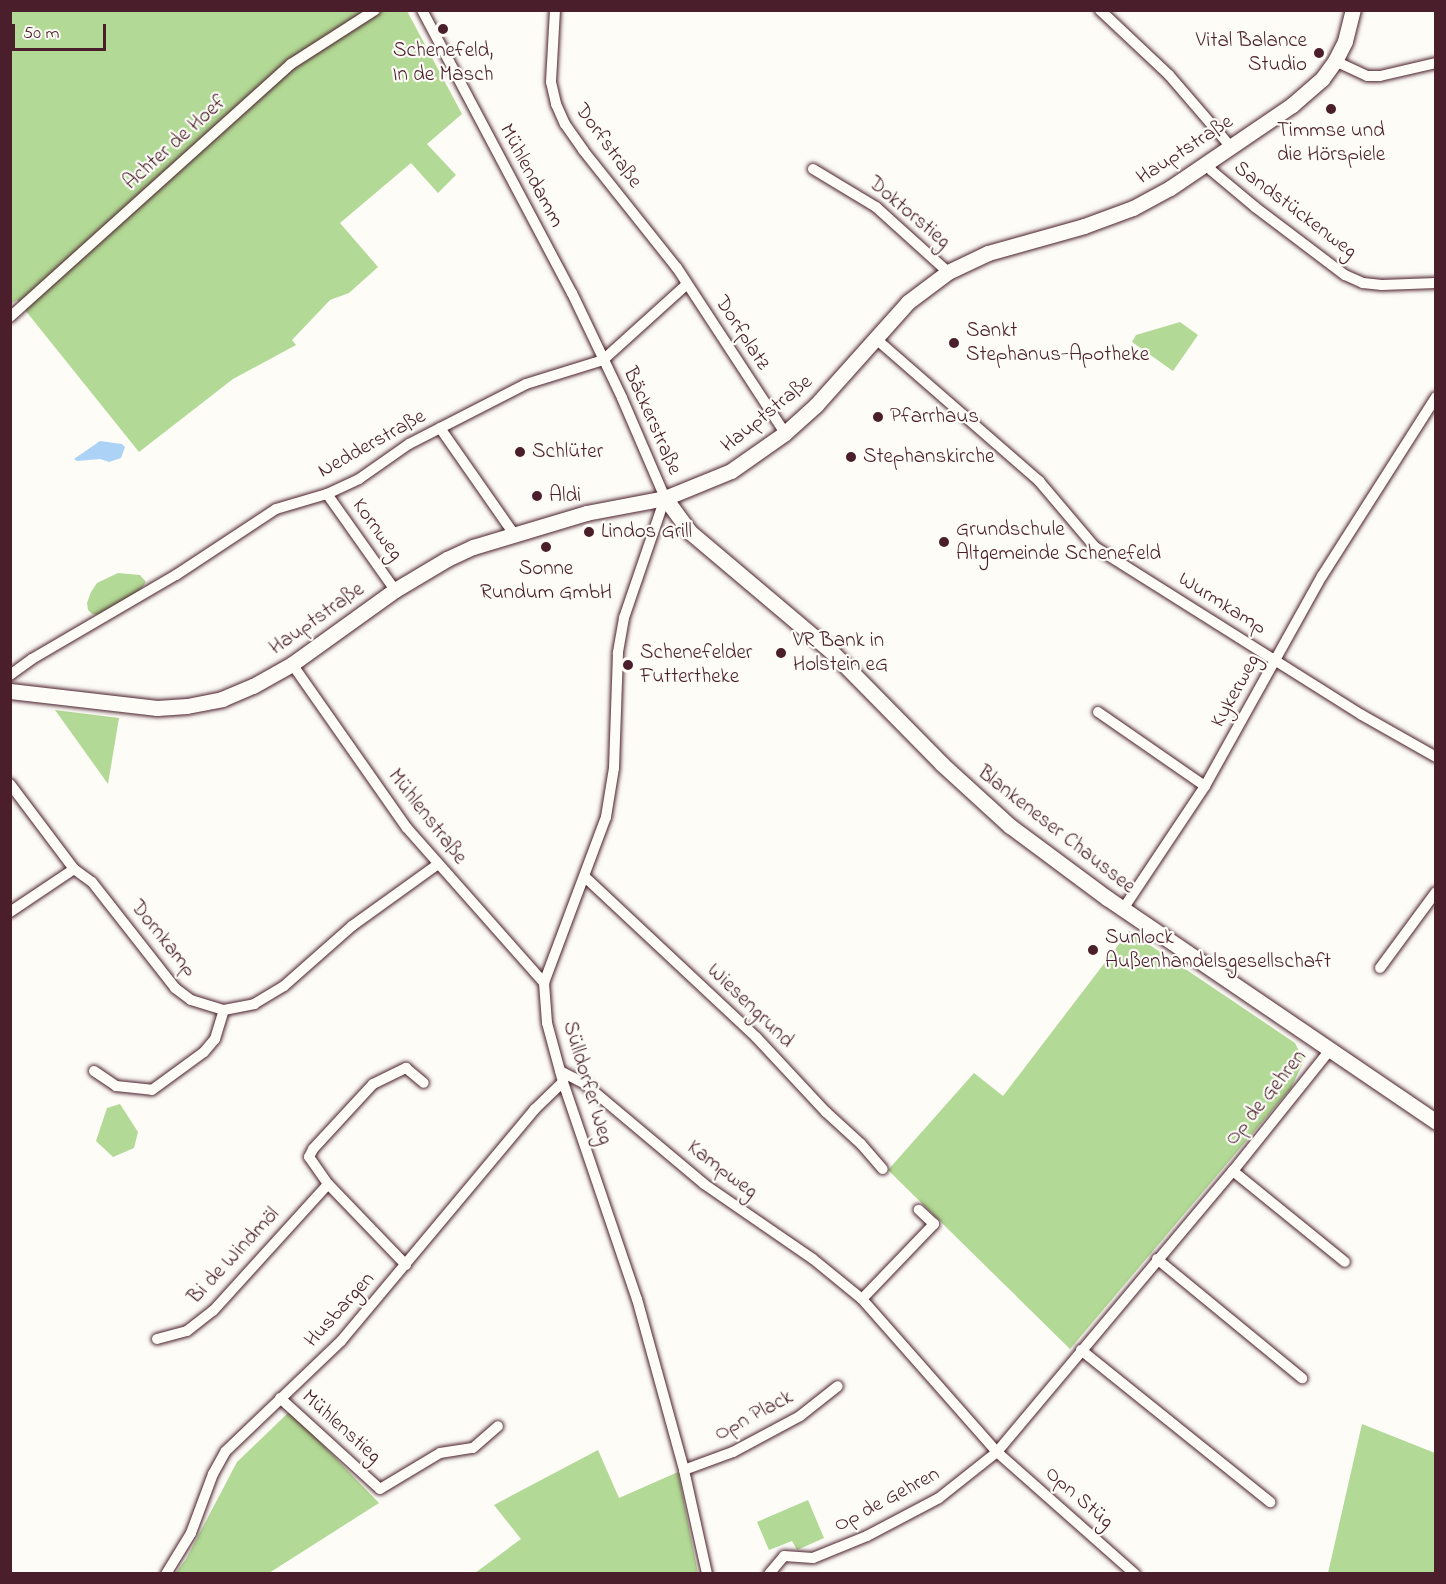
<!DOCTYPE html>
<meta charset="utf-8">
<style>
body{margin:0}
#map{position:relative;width:1446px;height:1584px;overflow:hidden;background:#fdfcf7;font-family:"Indie Flower",sans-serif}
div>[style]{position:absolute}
.green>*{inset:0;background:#b2d995}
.water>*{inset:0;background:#acd3f6}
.roads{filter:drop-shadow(0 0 2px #4a1f2b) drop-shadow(0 0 2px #4a1f2b)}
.minor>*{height:10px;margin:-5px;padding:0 5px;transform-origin:5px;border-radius:5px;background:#fdfcf7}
.secondary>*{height:15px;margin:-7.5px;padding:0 7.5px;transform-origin:7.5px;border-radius:7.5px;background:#fdfcf7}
.dots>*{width:16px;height:16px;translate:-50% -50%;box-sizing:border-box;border:3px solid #fdfcf7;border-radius:50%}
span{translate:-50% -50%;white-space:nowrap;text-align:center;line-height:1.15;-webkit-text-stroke:4.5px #fdfcf7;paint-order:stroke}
.poi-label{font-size:21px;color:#4a1f2b}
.right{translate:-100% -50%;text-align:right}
.left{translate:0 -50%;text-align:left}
.street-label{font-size:21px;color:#4a1f2b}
.frame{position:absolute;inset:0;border:12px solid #4a1f2b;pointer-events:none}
.scale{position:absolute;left:12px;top:24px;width:94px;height:27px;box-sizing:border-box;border:3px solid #4a1f2b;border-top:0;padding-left:8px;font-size:18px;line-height:21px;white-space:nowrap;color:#4a1f2b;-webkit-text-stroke:4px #fdfcf7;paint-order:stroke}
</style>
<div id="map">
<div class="green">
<div style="clip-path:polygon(11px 11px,407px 11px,462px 114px,427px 144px,456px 175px,438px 193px,411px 163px,340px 223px,378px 267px,349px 293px,330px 300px,292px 340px,296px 345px,233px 379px,139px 452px,17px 300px,11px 304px)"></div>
<div style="clip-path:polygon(1180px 322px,1198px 335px,1173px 371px,1132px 342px,1136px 335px)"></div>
<div style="clip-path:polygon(118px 573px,140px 575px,146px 582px,140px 590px,100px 615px,92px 614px,88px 610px,87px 603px,91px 592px,97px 583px)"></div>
<div style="clip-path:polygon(55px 710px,119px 718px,108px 784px)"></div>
<div style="clip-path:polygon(1129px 931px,1295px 1043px,1304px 1061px,1291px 1088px,1070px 1349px,888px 1170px,974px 1073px,1003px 1096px)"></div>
<div style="clip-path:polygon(120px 1104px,138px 1132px,134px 1148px,113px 1157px,96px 1141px,107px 1108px)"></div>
<div style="clip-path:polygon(290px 1411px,379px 1503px,269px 1573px,175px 1574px,186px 1559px,237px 1462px)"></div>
<div style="clip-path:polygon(1362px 1424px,1435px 1453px,1435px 1573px,1328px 1573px)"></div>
<div style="clip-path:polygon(598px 1450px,619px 1498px,678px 1472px,698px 1573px,475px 1573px,521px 1539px,494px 1505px)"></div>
<div style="clip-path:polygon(808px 1500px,824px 1538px,797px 1550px,792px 1541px,769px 1550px,757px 1522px)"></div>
</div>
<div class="water">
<div style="clip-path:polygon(100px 441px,122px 444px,125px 447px,121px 458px,109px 462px,100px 459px,77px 461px,74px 459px)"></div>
</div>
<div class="roads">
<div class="minor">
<div style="left:422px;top:10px;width:320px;rotate:62.1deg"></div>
<div style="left:572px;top:293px;width:116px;rotate:64.5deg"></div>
<div style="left:622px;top:398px;width:109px;rotate:66.7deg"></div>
<div style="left:665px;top:498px;width:127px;rotate:108.9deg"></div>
<div style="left:624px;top:618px;width:36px;rotate:100deg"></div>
<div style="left:618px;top:653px;width:115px;rotate:92deg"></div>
<div style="left:614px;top:768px;width:50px;rotate:99.3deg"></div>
<div style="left:606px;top:817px;width:177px;rotate:110.5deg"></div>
<div style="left:544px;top:983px;width:40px;rotate:85.7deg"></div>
<div style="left:547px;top:1023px;width:61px;rotate:74.8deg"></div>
<div style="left:563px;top:1082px;width:229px;rotate:71.2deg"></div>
<div style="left:637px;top:1299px;width:177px;rotate:74.6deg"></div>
<div style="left:684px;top:1470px;width:107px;rotate:77.5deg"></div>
<div style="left:555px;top:10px;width:72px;rotate:93.2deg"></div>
<div style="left:551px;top:82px;width:23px;rotate:77deg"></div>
<div style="left:556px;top:104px;width:22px;rotate:66deg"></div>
<div style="left:565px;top:124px;width:32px;rotate:55deg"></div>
<div style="left:583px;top:150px;width:151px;rotate:51.5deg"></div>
<div style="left:677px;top:268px;width:197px;rotate:56.8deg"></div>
<div style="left:1100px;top:10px;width:95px;rotate:43.3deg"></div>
<div style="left:1169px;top:75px;width:95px;rotate:49.3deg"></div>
<div style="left:1335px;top:61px;width:35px;rotate:25deg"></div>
<div style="left:1367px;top:76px;width:13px"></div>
<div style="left:1380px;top:76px;width:57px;rotate:-13.1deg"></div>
<div style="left:1207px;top:163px;width:9px;rotate:58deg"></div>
<div style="left:1212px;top:171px;width:56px;rotate:39.9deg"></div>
<div style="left:1255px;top:207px;width:113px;rotate:37.1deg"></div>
<div style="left:1345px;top:275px;width:20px;rotate:24deg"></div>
<div style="left:1363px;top:283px;width:19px;rotate:6deg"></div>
<div style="left:1382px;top:285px;width:54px;rotate:-2.1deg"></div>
<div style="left:813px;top:169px;width:74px;rotate:31.1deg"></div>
<div style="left:876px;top:207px;width:97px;rotate:42.1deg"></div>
<div style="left:10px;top:317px;width:378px;rotate:-42deg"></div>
<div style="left:291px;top:64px;width:100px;rotate:-32.7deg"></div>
<div style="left:875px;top:338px;width:218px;rotate:41.1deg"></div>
<div style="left:1039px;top:481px;width:87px;rotate:49.7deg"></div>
<div style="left:1095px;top:547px;width:315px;rotate:32.2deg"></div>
<div style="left:1362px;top:715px;width:85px;rotate:29.6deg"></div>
<div style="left:440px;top:428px;width:129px;rotate:55.1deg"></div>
<div style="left:327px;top:494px;width:118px;rotate:54.7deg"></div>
<div style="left:292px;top:664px;width:200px;rotate:55deg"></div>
<div style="left:407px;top:828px;width:207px;rotate:48.5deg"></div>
<div style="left:10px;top:675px;width:27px;rotate:-36deg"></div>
<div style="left:32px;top:659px;width:167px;rotate:-30.3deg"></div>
<div style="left:176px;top:575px;width:120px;rotate:-33.4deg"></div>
<div style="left:276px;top:509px;width:53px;rotate:-16.4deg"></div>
<div style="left:327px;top:494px;width:35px;rotate:-25deg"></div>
<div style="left:359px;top:479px;width:61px;rotate:-35deg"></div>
<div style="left:409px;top:444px;width:131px;rotate:-27.1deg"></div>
<div style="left:526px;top:384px;width:81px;rotate:-17.3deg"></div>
<div style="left:603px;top:360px;width:113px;rotate:-42.1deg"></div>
<div style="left:1098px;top:712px;width:130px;rotate:34.7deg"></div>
<div style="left:10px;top:784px;width:106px;rotate:53deg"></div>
<div style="left:74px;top:869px;width:22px;rotate:36deg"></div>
<div style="left:92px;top:882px;width:135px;rotate:51.9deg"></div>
<div style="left:175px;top:988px;width:20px;rotate:37deg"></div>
<div style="left:191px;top:1000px;width:34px;rotate:17deg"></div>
<div style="left:224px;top:1010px;width:31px;rotate:-11deg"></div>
<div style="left:254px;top:1004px;width:35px;rotate:-31deg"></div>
<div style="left:284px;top:986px;width:91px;rotate:-41.4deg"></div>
<div style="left:352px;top:926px;width:105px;rotate:-35.7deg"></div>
<div style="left:585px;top:877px;width:234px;rotate:43.1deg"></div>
<div style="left:756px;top:1037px;width:103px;rotate:47deg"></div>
<div style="left:826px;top:1112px;width:47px;rotate:42.4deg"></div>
<div style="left:861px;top:1144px;width:33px;rotate:49deg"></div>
<div style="left:1123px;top:909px;width:148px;rotate:-56.3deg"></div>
<div style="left:1205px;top:786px;width:240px;rotate:-60.9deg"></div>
<div style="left:1322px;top:576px;width:212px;rotate:-57.5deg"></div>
<div style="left:10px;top:912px;width:77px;rotate:-33.9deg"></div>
<div style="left:1380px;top:968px;width:94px;rotate:-53.6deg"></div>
<div style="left:94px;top:1071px;width:27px;rotate:34deg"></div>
<div style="left:116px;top:1086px;width:36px;rotate:6deg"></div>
<div style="left:152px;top:1090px;width:64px;rotate:-36.2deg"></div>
<div style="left:204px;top:1052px;width:17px;rotate:-50deg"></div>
<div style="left:215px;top:1039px;width:30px;rotate:-73deg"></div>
<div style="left:560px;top:1071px;width:28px;rotate:27deg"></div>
<div style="left:585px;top:1084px;width:155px;rotate:40deg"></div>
<div style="left:704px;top:1184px;width:132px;rotate:34.5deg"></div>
<div style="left:813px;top:1259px;width:63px;rotate:39.2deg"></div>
<div style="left:862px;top:1299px;width:204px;rotate:48.6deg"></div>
<div style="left:997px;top:1452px;width:184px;rotate:41.5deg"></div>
<div style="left:1233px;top:1171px;width:144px;rotate:39.1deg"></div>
<div style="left:1157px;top:1259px;width:188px;rotate:39.4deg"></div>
<div style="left:406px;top:1265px;width:112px;rotate:-133.9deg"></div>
<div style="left:328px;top:1184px;width:33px;rotate:-125deg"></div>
<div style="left:309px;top:1157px;width:9px;rotate:-63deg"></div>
<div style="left:313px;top:1149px;width:88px;rotate:-47.3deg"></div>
<div style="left:373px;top:1084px;width:37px;rotate:-26deg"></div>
<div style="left:406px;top:1068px;width:23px;rotate:40deg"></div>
<div style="left:862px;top:1299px;width:104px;rotate:-46.2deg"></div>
<div style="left:934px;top:1224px;width:21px;rotate:-137deg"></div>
<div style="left:157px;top:1339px;width:31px;rotate:-15deg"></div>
<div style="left:187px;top:1331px;width:33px;rotate:-38deg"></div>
<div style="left:213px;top:1311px;width:171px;rotate:-47.8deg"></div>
<div style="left:1081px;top:1350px;width:243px;rotate:38.8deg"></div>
<div style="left:280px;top:1398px;width:135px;rotate:42.3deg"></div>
<div style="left:380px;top:1489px;width:70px;rotate:-31deg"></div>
<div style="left:440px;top:1453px;width:33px;rotate:-9deg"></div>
<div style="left:473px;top:1448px;width:33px;rotate:-41deg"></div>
<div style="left:684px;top:1470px;width:52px;rotate:-20.2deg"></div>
<div style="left:733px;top:1452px;width:76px;rotate:-28.2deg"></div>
<div style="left:800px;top:1416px;width:48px;rotate:-38.3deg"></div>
<div style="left:166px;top:1574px;width:48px;rotate:-58.6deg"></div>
<div style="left:191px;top:1533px;width:63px;rotate:-69.6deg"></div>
<div style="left:213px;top:1474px;width:26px;rotate:-61deg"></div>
<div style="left:226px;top:1451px;width:159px;rotate:-43.7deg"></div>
<div style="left:341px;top:1341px;width:302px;rotate:-50.1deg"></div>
<div style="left:535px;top:1109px;width:39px;rotate:-44deg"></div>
<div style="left:769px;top:1574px;width:23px;rotate:-50deg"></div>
<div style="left:784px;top:1556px;width:29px;rotate:4deg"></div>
<div style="left:813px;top:1558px;width:58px;rotate:-22.2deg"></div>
<div style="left:867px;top:1536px;width:81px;rotate:-27.8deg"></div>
<div style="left:939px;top:1498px;width:74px;rotate:-38.4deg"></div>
<div style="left:997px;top:1452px;width:367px;rotate:-50deg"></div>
<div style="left:1233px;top:1171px;width:155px;rotate:-51.3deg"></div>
</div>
<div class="secondary">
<div style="left:665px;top:498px;width:42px;rotate:53.7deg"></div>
<div style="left:690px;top:532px;width:185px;rotate:40.2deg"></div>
<div style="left:831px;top:651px;width:158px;rotate:45.5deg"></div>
<div style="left:942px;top:764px;width:92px;rotate:42.4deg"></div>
<div style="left:1010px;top:826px;width:121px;rotate:36.6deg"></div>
<div style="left:1107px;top:898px;width:398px;rotate:34.2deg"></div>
<div style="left:10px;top:691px;width:148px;rotate:6.6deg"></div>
<div style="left:157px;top:708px;width:30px;rotate:-4deg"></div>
<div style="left:187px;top:706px;width:36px;rotate:-11deg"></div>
<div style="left:222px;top:699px;width:34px;rotate:-23deg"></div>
<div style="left:253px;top:686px;width:45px;rotate:-29.4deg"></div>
<div style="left:292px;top:664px;width:127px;rotate:-35.7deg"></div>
<div style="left:395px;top:590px;width:61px;rotate:-30.8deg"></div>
<div style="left:447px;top:559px;width:29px;rotate:-25deg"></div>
<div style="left:473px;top:547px;width:118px;rotate:-16.7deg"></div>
<div style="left:586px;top:513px;width:80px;rotate:-10.8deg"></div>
<div style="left:665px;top:498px;width:71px;rotate:-22.2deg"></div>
<div style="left:731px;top:471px;width:66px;rotate:-35.1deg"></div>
<div style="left:785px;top:433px;width:42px;rotate:-42.1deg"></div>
<div style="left:816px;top:405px;width:138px;rotate:-48.2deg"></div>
<div style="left:908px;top:302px;width:50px;rotate:-36.9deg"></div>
<div style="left:948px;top:272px;width:44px;rotate:-25.4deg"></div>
<div style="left:988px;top:253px;width:100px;rotate:-15.7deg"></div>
<div style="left:1084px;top:226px;width:52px;rotate:-20.2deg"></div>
<div style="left:1133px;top:208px;width:42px;rotate:-28.4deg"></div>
<div style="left:1170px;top:188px;width:148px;rotate:-34.2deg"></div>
<div style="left:1292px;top:105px;width:40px;rotate:-41deg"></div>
<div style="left:1322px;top:79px;width:22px;rotate:-54deg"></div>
<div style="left:1335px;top:61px;width:22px;rotate:-63deg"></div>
<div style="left:1345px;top:41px;width:32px;rotate:-76deg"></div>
</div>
</div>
<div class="dots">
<div style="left:443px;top:29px;background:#4a1f2b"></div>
<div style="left:1319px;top:53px;background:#4a1f2b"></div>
<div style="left:1331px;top:109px;background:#4a1f2b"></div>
<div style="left:954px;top:343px;background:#4a1f2b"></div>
<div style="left:878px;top:417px;background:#4a1f2b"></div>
<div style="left:520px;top:452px;background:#4a1f2b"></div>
<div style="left:851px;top:457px;background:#4a1f2b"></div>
<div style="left:537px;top:496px;background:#4a1f2b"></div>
<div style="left:589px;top:532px;background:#4a1f2b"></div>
<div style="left:944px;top:542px;background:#4a1f2b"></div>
<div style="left:546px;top:547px;background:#4a1f2b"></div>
<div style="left:781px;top:653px;background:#4a1f2b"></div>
<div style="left:628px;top:665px;background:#4a1f2b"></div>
<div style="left:1093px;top:950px;background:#4a1f2b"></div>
</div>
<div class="poi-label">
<span class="right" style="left:1307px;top:53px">Vital Balance<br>Studio</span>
<span style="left:443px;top:63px">Schenefeld,<br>In de Masch</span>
<span style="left:1331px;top:143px">Timmse und<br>die Hörspiele</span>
<span class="left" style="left:966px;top:343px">Sankt<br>Stephanus-Apotheke</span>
<span class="left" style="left:890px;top:417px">Pfarrhaus</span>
<span class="left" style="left:532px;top:452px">Schlüter</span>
<span class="left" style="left:863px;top:457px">Stephanskirche</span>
<span class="left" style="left:549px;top:496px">Aldi</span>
<span class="left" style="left:956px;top:542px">Grundschule<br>Altgemeinde Schenefeld</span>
<span class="left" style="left:601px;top:532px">Lindos Grill</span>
<span style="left:546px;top:581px">Sonne<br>Rundum GmbH</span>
<span class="left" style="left:793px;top:653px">VR Bank in<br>Holstein eG</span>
<span class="left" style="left:640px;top:665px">Schenefelder<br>Futtertheke</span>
<span class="left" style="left:1105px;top:950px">Sunlock<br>Außenhandelsgesellschaft</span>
</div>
<div class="street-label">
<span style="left:175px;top:143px;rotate:-42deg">Achter de Hoef</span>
<span style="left:608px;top:146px;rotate:54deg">Dorfstraße</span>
<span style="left:1185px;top:150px;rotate:-33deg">Hauptstraße</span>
<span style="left:531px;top:176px;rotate:62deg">Mühlendamm</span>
<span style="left:1295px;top:210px;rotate:37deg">Sandstückenweg</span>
<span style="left:909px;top:213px;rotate:40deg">Doktorstieg</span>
<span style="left:742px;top:333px;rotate:57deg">Dorfplatz</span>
<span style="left:767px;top:414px;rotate:-39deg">Hauptstraße</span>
<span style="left:652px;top:421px;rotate:66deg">Bäckerstraße</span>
<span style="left:372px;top:444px;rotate:-29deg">Nedderstraße</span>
<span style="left:377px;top:530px;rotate:54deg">Kornweg</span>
<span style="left:1222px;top:604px;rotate:32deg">Wurmkamp</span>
<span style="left:317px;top:619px;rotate:-35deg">Hauptstraße</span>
<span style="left:1236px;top:691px;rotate:-61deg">Kykerweg</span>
<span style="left:427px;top:817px;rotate:52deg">Mühlenstraße</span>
<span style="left:1056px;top:830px;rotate:38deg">Blankeneser Chaussee</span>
<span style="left:163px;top:939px;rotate:51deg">Dornkamp</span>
<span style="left:750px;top:1006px;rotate:44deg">Wiesengrund</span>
<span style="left:587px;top:1083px;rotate:73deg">Sülldorfer Weg</span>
<span style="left:1266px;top:1098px;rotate:-51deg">Op de Gehren</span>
<span style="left:722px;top:1170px;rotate:37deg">Kampweg</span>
<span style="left:234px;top:1256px;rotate:-47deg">Bi de Windmöl</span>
<span style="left:340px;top:1310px;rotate:-48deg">Husbargen</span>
<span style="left:754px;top:1416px;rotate:-28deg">Opn Plack</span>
<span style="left:341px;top:1427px;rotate:42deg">Mühlenstieg</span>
<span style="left:1079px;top:1498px;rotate:41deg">Opn Stüg</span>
<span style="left:887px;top:1500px;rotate:-28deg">Op de Gehren</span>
</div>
<div class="frame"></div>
<div class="scale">50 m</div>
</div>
